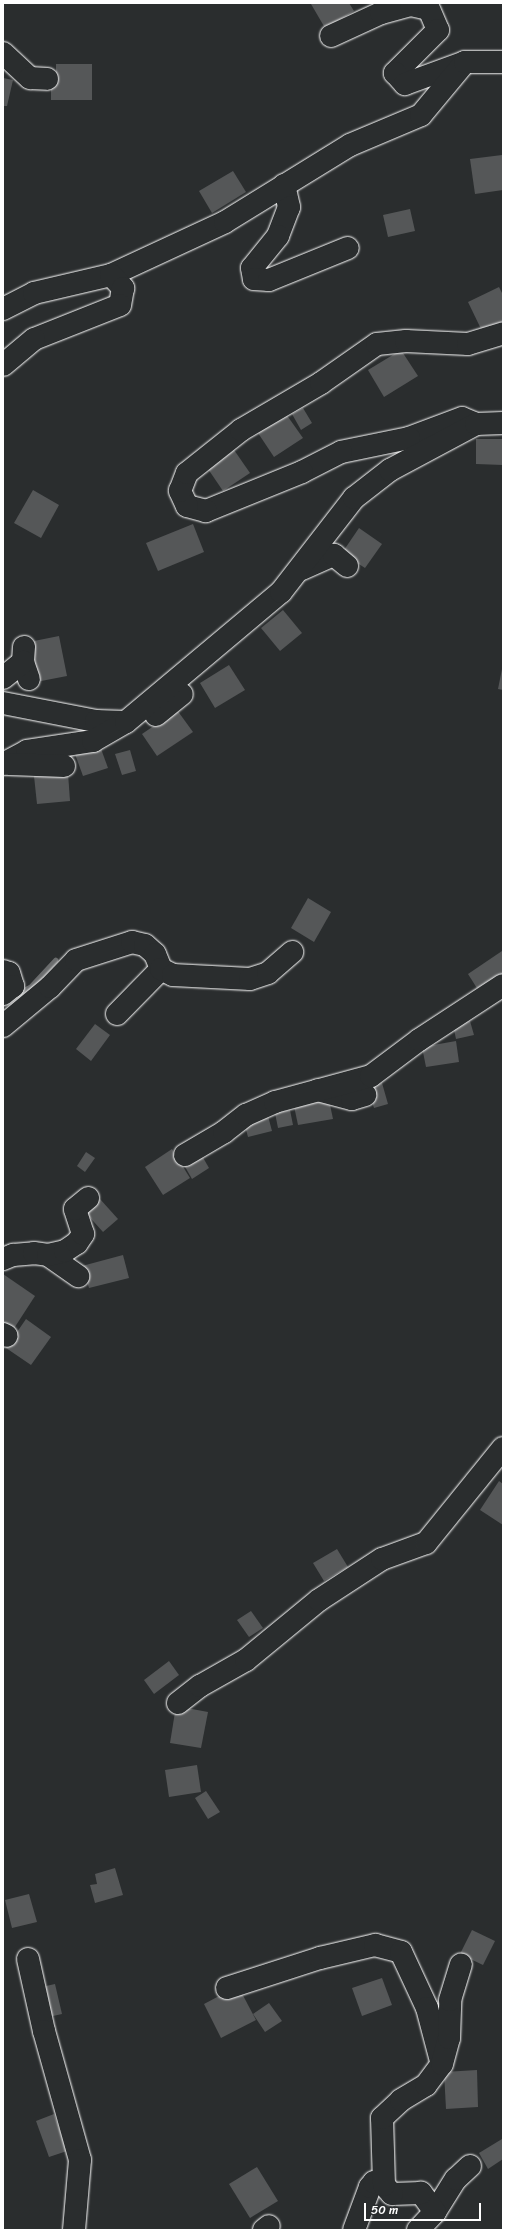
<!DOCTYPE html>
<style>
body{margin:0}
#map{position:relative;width:506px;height:2233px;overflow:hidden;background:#2a2d2e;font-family:Sriracha,sans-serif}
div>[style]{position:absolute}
.stream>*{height:4.5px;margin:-2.25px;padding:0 2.25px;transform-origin:2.25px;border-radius:2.25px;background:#6a6c6d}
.building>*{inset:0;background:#555758}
.roads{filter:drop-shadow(0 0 1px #fff) drop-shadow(0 0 1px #fff)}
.minor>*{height:22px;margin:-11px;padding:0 11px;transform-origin:11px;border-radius:11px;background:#2a2d2e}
span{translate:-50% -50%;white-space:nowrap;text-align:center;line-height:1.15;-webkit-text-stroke:3px #2a2d2e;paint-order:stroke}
.frame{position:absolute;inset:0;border:4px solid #fff;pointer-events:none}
.scale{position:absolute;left:364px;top:2203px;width:117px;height:18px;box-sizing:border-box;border:2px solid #fff;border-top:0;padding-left:5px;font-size:12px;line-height:14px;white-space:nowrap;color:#fff;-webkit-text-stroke:3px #2a2d2e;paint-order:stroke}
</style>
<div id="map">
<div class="stream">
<div style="left:18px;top:993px;width:13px;rotate:-27deg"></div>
<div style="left:30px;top:987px;width:37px;rotate:-47deg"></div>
</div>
<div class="building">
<div style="clip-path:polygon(313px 3px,349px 3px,354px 11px,325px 28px,311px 4px)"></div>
<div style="clip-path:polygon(56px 64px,92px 64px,92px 100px,51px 100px,51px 83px,56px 83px)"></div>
<div style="clip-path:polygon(3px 78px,13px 80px,7px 106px,3px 106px)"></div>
<div style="clip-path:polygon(502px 155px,503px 190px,475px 194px,470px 159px)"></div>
<div style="clip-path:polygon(233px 171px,246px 192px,212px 213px,199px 191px)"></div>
<div style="clip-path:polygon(410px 209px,415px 231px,388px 237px,383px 215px)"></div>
<div style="clip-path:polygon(499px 287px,503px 295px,503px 321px,482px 331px,468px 302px)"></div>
<div style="clip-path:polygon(401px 350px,418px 376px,384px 397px,368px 370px)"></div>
<div style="clip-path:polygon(303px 408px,312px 423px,301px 430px,292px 414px)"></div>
<div style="clip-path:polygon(286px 414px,303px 438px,274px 457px,258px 433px)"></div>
<div style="clip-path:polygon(476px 439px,503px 439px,503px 465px,476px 464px)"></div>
<div style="clip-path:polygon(232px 447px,250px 473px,223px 491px,206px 466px)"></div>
<div style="clip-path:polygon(33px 490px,59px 505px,41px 538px,14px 523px)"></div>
<div style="clip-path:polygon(193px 524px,204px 552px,158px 571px,146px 543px)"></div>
<div style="clip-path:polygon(359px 528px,382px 544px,365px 568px,342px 553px)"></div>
<div style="clip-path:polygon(283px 610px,302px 633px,280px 651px,261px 628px)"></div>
<div style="clip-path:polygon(59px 636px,67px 676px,36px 682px,29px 642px)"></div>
<div style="clip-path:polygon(229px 665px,245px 690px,215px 708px,200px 683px)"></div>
<div style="clip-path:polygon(502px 669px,503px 669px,503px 690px,498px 689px)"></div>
<div style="clip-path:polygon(177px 710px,193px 732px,157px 756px,142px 734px)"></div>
<div style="clip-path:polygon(100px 746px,108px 768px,83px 776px,75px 754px)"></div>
<div style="clip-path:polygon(130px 750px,136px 771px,122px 775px,115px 754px)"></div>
<div style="clip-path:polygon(68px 773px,70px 801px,37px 804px,34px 776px)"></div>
<div style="clip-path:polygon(308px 898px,331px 912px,314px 942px,291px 928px)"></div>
<div style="clip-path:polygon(502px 951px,503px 977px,480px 993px,468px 974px)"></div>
<div style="clip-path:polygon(470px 1021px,474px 1035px,456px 1039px,453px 1025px)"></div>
<div style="clip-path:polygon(95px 1024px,110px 1035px,91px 1061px,76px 1049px)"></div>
<div style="clip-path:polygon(456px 1041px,459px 1062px,426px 1067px,422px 1047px)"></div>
<div style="clip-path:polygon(382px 1083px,388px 1104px,374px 1108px,368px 1088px)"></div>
<div style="clip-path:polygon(329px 1100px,333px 1119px,298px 1125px,294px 1106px)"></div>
<div style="clip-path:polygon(290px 1110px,293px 1125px,278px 1128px,275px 1113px)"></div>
<div style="clip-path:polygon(268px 1116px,272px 1131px,248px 1137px,244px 1122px)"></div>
<div style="clip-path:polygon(172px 1149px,190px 1178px,163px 1195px,145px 1167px)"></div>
<div style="clip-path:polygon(86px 1152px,95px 1158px,85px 1172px,77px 1166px)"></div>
<div style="clip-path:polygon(201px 1154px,209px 1168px,192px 1179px,184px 1165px)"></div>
<div style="clip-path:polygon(100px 1199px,118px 1219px,103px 1232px,85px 1212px)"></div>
<div style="clip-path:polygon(123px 1255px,129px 1278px,89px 1288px,82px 1266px)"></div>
<div style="clip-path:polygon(3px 1274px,35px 1296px,11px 1333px,3px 1327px)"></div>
<div style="clip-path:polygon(26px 1319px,51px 1337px,31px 1365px,6px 1348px)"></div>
<div style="clip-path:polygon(499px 1481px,503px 1484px,503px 1525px,480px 1510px)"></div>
<div style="clip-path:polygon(337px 1549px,348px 1567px,324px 1581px,313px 1563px)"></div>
<div style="clip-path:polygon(251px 1611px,263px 1628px,249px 1637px,237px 1620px)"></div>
<div style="clip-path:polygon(169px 1661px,179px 1675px,154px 1694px,144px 1680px)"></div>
<div style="clip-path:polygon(176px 1706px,208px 1712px,201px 1748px,170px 1743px)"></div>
<div style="clip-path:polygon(197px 1765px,201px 1792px,169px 1797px,165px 1770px)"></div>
<div style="clip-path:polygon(206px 1791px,220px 1812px,208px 1819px,195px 1798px)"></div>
<div style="clip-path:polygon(115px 1868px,123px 1895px,95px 1903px,90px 1885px,97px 1884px,95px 1874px)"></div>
<div style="clip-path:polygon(29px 1894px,37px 1922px,12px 1928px,5px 1900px)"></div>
<div style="clip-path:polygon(472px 1930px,495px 1941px,483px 1965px,460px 1954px)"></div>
<div style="clip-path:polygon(382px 1978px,392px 2005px,362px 2016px,352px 1988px)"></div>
<div style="clip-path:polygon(55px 1984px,62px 2014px,44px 2018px,37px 1988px)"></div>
<div style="clip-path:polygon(238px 1986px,256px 2020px,221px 2038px,204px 2004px)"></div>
<div style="clip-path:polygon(269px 2003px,282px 2021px,265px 2032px,253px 2014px)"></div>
<div style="clip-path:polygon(477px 2070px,478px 2107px,446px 2109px,444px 2072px)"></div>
<div style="clip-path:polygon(54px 2114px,67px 2151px,49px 2157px,36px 2121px)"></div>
<div style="clip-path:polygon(502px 2139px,503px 2159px,488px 2169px,479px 2153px)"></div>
<div style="clip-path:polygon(257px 2167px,278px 2201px,250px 2218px,229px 2184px)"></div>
</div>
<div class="roads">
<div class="minor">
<div style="left:331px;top:36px;width:55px;rotate:-24.7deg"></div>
<div style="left:381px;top:13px;width:31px;rotate:-15deg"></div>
<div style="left:411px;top:5px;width:18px;rotate:13deg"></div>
<div style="left:429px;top:9px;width:23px;rotate:67deg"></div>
<div style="left:438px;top:30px;width:61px;rotate:135deg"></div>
<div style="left:395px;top:73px;width:15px;rotate:48deg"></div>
<div style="left:405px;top:84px;width:64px;rotate:-20.1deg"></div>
<div style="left:3px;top:53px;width:37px;rotate:43deg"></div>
<div style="left:30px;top:78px;width:17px;rotate:3deg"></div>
<div style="left:284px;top:185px;width:23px;rotate:77deg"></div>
<div style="left:289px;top:207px;width:31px;rotate:111deg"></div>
<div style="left:278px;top:236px;width:41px;rotate:129.1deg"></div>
<div style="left:252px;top:268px;width:11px;rotate:80deg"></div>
<div style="left:254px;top:279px;width:15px;rotate:4deg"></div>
<div style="left:269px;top:280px;width:85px;rotate:-22.1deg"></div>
<div style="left:111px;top:275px;width:126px;rotate:-24.9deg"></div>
<div style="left:225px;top:222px;width:147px;rotate:-31.6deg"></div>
<div style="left:350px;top:145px;width:77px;rotate:-22.9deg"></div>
<div style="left:421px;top:115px;width:69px;rotate:-50.3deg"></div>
<div style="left:465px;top:62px;width:38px"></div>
<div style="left:3px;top:309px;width:35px;rotate:-27deg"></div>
<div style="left:34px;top:293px;width:79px;rotate:-13.2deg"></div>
<div style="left:111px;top:275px;width:18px;rotate:47deg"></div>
<div style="left:123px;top:288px;width:17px;rotate:100deg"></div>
<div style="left:120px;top:305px;width:92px;rotate:158.4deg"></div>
<div style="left:34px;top:339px;width:40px;rotate:140deg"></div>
<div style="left:476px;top:424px;width:15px;rotate:-157deg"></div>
<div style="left:462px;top:418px;width:57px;rotate:159.3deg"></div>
<div style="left:409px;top:438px;width:69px;rotate:168.4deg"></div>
<div style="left:341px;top:452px;width:44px;rotate:152.9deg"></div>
<div style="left:302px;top:472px;width:104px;rotate:157.9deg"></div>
<div style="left:206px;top:511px;width:20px;rotate:-165deg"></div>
<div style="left:187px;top:506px;width:17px;rotate:-115deg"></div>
<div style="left:180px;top:491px;width:19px;rotate:-69deg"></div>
<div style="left:187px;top:473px;width:69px;rotate:-38.5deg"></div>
<div style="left:241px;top:430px;width:93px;rotate:-30.4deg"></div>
<div style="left:321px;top:383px;width:68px;rotate:-34.9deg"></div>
<div style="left:377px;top:344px;width:29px;rotate:-6deg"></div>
<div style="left:406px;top:341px;width:62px;rotate:2.8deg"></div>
<div style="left:468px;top:344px;width:37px;rotate:-17deg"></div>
<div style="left:302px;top:569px;width:35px;rotate:-24deg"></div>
<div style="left:334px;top:555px;width:17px;rotate:40deg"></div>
<div style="left:24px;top:647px;width:15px;rotate:94deg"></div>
<div style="left:23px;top:662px;width:18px;rotate:71deg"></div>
<div style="left:3px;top:678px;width:26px;rotate:-39deg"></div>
<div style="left:3px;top:703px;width:95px;rotate:11deg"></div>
<div style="left:96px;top:721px;width:29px;rotate:2deg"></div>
<div style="left:156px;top:715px;width:33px;rotate:-39deg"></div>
<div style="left:3px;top:764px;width:27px;rotate:-28deg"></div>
<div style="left:27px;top:751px;width:67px;rotate:-8.6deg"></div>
<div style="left:93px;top:741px;width:38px;rotate:-30deg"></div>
<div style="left:126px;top:722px;width:202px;rotate:-40deg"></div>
<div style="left:281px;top:592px;width:119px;rotate:-52.2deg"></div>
<div style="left:354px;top:498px;width:46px;rotate:-37.9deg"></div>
<div style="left:390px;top:470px;width:98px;rotate:-28.1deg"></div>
<div style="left:476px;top:424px;width:27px;rotate:-2deg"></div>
<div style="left:9px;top:764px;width:55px;rotate:2.1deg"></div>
<div style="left:3px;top:971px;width:6px;rotate:18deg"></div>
<div style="left:9px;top:973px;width:14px;rotate:73deg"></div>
<div style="left:13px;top:986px;width:13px;rotate:141deg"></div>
<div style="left:117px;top:1014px;width:63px;rotate:-45.6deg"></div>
<div style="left:3px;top:1026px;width:61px;rotate:-39.7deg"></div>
<div style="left:50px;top:987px;width:37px;rotate:-46deg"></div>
<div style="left:76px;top:960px;width:59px;rotate:-17.8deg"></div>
<div style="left:132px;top:942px;width:13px;rotate:13deg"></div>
<div style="left:145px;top:945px;width:13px;rotate:42deg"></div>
<div style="left:155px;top:954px;width:16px;rotate:68deg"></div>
<div style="left:161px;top:969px;width:13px;rotate:27deg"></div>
<div style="left:173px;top:975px;width:77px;rotate:3deg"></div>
<div style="left:250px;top:979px;width:19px;rotate:-18deg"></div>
<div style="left:268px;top:973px;width:32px;rotate:-41deg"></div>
<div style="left:318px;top:1090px;width:35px;rotate:15deg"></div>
<div style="left:352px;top:1099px;width:14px;rotate:-17deg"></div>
<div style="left:185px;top:1155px;width:45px;rotate:-30.5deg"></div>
<div style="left:224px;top:1132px;width:28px;rotate:-38deg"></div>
<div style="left:246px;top:1115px;width:32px;rotate:-24deg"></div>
<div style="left:275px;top:1102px;width:99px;rotate:-15.2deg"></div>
<div style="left:371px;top:1076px;width:60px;rotate:-36.9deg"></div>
<div style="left:419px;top:1040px;width:100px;rotate:-33.2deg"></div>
<div style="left:48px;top:1255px;width:37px;rotate:35deg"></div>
<div style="left:3px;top:1259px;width:11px;rotate:-22deg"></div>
<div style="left:13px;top:1255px;width:21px;rotate:-5deg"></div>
<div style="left:34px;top:1253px;width:14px;rotate:8deg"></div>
<div style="left:48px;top:1255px;width:17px;rotate:-13deg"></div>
<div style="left:65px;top:1251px;width:14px;rotate:-34deg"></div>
<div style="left:77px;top:1243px;width:11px;rotate:-56deg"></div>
<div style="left:83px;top:1234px;width:26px;rotate:-108deg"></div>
<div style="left:75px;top:1209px;width:17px;rotate:-40deg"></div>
<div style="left:3px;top:1334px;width:4px;rotate:27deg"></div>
<div style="left:178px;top:1703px;width:28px;rotate:-38deg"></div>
<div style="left:200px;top:1686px;width:53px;rotate:-29.5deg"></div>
<div style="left:246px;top:1660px;width:94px;rotate:-39.4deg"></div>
<div style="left:319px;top:1600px;width:75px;rotate:-33.1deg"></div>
<div style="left:382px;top:1559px;width:47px;rotate:-20deg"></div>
<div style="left:426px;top:1543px;width:122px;rotate:-51deg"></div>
<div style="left:28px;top:1959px;width:74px;rotate:77.5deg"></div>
<div style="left:44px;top:2031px;width:134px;rotate:74.4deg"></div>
<div style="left:80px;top:2160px;width:70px;rotate:94.9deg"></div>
<div style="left:227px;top:1988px;width:98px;rotate:-17.9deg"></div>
<div style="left:320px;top:1958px;width:57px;rotate:-13.3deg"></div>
<div style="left:375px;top:1945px;width:27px;rotate:15deg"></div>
<div style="left:401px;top:1952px;width:62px;rotate:65.1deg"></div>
<div style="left:427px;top:2008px;width:55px;rotate:75.2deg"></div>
<div style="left:435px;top:2212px;width:39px;rotate:-58deg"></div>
<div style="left:456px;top:2179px;width:19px;rotate:-43deg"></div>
<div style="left:264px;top:2230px;width:6px;rotate:-39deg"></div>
<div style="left:354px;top:2230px;width:46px;rotate:-69.6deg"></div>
<div style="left:370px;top:2187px;width:6px;rotate:-51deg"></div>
<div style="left:374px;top:2182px;width:10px;rotate:17deg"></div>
<div style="left:418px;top:2230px;width:25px;rotate:-47deg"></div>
<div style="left:435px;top:2212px;width:24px;rotate:-126deg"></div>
<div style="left:421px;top:2193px;width:29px;rotate:178deg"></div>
<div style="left:392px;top:2194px;width:12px;rotate:-132deg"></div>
<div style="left:384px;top:2185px;width:67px;rotate:-91.7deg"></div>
<div style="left:382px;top:2118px;width:26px;rotate:-43deg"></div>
<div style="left:401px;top:2100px;width:29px;rotate:-31deg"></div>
<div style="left:426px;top:2085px;width:26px;rotate:-53deg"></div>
<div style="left:442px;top:2064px;width:27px;rotate:-75deg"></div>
<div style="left:449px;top:2038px;width:38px;rotate:-88deg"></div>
<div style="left:450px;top:2000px;width:37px;rotate:-73deg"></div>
</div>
</div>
<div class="frame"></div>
<div class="scale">50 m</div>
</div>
